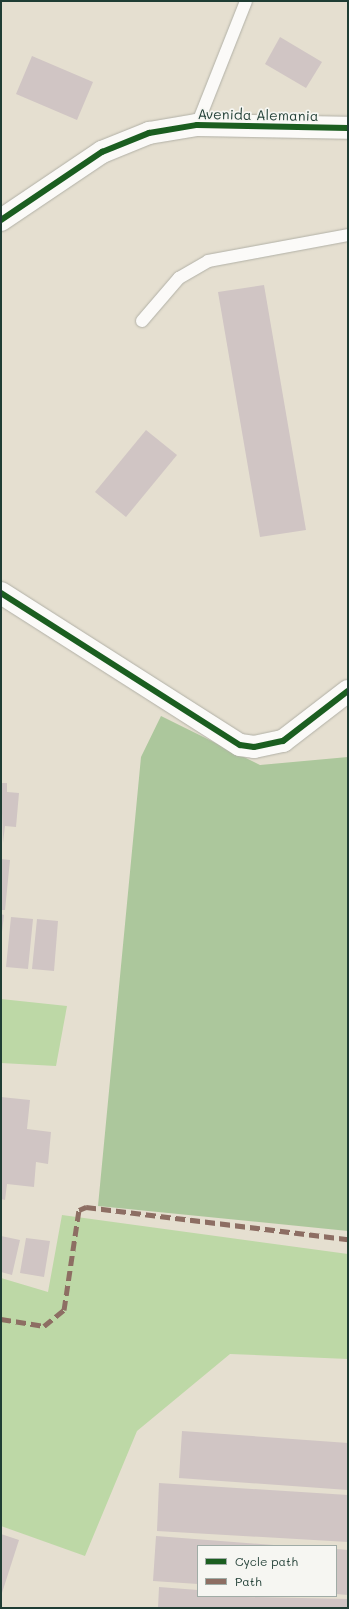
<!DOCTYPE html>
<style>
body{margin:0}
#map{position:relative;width:349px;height:1609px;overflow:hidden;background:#e5dfd0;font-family:Mali,sans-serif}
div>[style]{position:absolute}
.green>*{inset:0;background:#bdd8a6}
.forest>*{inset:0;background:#acc79c}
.building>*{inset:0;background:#d0c5c4}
.roads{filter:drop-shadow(0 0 1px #b1b0a6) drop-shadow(0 0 1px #b1b0a6)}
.service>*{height:12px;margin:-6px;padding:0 6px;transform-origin:6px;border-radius:6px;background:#fbfaf8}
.minor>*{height:22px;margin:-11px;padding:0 11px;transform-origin:11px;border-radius:11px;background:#fbfaf8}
.tertiary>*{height:22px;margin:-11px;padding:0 11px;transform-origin:11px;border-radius:11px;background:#fbfaf8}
.quiet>*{height:5px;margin-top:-2.5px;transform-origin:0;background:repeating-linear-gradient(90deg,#8d6e63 0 10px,transparent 0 15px)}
.cycleway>*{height:6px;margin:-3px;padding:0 3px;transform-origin:3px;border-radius:3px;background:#1b5e20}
span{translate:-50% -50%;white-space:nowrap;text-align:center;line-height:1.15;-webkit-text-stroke:3.5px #f6f6f2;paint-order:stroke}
.street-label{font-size:14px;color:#1f3d34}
.frame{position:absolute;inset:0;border:2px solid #1f3d34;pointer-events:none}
.legend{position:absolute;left:197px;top:1545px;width:140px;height:52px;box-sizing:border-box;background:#f6f6f2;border:1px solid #a0aca6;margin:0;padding:5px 7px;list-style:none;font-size:12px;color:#1f3d34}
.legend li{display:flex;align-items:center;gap:8px;height:20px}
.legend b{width:20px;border:1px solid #a0aca6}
</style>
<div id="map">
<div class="green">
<div style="clip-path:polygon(1px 999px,67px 1006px,56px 1066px,1px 1063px)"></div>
<div style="clip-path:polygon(62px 1215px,348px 1254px,348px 1359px,230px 1354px,137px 1431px,85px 1556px,1px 1526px,1px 1278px,48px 1292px)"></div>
</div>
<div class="forest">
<div style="clip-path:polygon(161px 716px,260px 765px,348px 757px,348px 1231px,98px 1206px,141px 757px)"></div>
</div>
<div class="building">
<div style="clip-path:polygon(280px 37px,322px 62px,306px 88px,265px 64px)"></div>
<div style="clip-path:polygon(32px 56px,93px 82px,77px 120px,16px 94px)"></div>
<div style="clip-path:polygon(264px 285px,306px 530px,260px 537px,218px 292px)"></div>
<div style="clip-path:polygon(146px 430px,177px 455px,126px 517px,95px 492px)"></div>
<div style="clip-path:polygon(1px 783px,7px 783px,7px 792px,19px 793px,16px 827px,5px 826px,3px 843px)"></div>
<div style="clip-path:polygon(1px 859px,10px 860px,5px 910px,1px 910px)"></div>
<div style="clip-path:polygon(1px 914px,4px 915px,2px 932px,1px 932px)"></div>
<div style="clip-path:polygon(11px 917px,33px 919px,28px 969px,6px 967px)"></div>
<div style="clip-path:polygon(37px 919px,58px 921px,54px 971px,32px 969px)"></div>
<div style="clip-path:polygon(1px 1097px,30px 1100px,27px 1129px,51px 1132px,48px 1164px,36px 1162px,34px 1187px,7px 1184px,5px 1200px,1px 1199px)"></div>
<div style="clip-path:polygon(1px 1236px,20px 1240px,12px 1275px,1px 1272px)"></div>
<div style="clip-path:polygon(26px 1238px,50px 1241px,44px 1277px,20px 1273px)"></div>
<div style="clip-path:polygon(182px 1431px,348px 1443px,348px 1490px,179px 1478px)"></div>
<div style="clip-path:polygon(159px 1483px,348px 1495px,348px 1542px,157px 1531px)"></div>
<div style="clip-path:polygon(1px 1534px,19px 1540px,1px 1596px)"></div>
<div style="clip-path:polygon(156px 1536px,274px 1545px,274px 1546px,198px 1546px,198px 1584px,153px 1581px)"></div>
<div style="clip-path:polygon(336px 1549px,348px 1550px,348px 1595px,336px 1594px)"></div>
<div style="clip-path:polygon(159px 1587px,198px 1590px,198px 1596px,348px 1599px,348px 1608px,158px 1608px)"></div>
</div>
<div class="roads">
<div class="service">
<div style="left:197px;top:125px;width:133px;rotate:-68.4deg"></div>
<div style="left:142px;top:321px;width:57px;rotate:-49.3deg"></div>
<div style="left:179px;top:278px;width:34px;rotate:-30deg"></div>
<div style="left:208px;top:261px;width:142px;rotate:-10.5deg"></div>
</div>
<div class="minor">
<div style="left:1px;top:593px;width:283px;rotate:32.5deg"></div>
<div style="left:240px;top:745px;width:14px;rotate:8deg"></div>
<div style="left:254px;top:747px;width:30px;rotate:-12deg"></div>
<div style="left:283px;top:741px;width:82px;rotate:-37.6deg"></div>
</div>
<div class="tertiary">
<div style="left:1px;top:220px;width:122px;rotate:-34deg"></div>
<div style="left:102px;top:152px;width:51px;rotate:-22deg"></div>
<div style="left:149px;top:133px;width:49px;rotate:-9.5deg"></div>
<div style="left:197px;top:125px;width:151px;rotate:1.1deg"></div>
</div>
</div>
<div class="quiet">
<div style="left:1px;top:1319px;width:44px;rotate:9.2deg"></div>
<div style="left:44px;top:1326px;width:26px;rotate:-39deg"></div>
<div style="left:64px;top:1310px;width:101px;rotate:-81.5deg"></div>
<div style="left:79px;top:1210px;width:8px;rotate:-23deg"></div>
<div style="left:86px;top:1207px;width:264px;rotate:7deg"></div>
</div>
<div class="cycleway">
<div style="left:1px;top:220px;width:122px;rotate:-34deg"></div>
<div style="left:102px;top:152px;width:51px;rotate:-22deg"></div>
<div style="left:149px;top:133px;width:49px;rotate:-9.5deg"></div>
<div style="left:197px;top:125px;width:151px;rotate:1.1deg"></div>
<div style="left:1px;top:593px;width:283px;rotate:32.5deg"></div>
<div style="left:240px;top:745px;width:14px;rotate:8deg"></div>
<div style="left:254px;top:747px;width:30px;rotate:-12deg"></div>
<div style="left:283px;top:741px;width:82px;rotate:-37.6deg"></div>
</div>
<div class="street-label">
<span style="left:258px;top:115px;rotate:1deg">Avenida Alemania</span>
</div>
<div class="frame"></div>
<ul class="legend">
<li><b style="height:5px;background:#1b5e20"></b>Cycle path</li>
<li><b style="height:5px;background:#8d6e63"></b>Path</li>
</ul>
</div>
